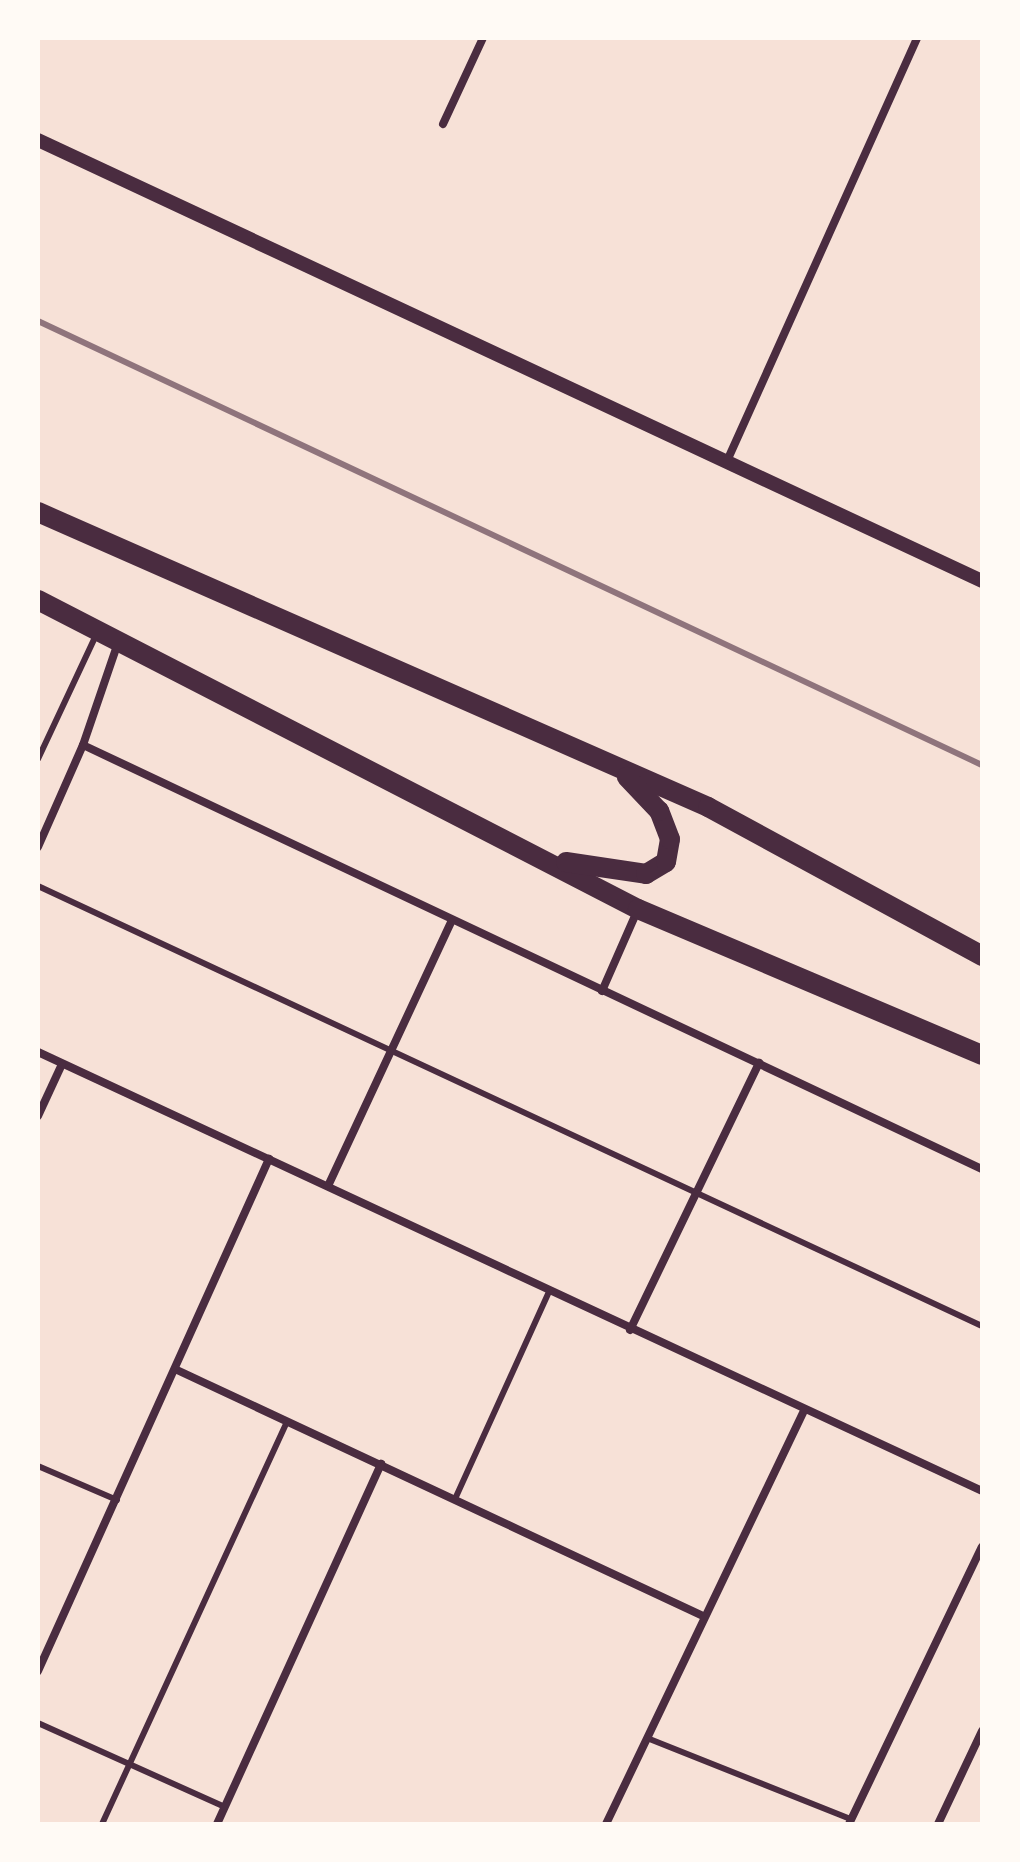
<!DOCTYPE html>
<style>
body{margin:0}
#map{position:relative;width:1020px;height:1862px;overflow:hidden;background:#f7e1d7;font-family:Inter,sans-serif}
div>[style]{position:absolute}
.service>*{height:6px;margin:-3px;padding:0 3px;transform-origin:3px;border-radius:3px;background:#4a2c40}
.minor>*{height:8px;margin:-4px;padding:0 4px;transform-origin:4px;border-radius:4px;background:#4a2c40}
.tertiary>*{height:14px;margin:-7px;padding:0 7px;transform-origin:7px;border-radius:7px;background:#4a2c40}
.primary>*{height:20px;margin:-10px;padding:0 10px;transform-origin:10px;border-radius:10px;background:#4a2c40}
.rail>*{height:6px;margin:-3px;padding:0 3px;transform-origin:3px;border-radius:3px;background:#8f747c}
span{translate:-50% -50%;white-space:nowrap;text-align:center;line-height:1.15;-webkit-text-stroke:6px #fffaf5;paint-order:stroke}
.frame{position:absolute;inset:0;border:40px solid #fffaf5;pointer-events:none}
</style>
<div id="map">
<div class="service">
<div style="left:38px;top:759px;width:139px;rotate:-64.9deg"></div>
<div style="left:38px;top:886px;width:1042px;rotate:24.99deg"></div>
<div style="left:38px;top:1466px;width:86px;rotate:23.3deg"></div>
<div style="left:455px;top:1499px;width:227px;rotate:-65.6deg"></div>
<div style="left:38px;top:1723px;width:205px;rotate:24.2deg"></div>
<div style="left:647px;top:1738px;width:219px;rotate:21.7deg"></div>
<div style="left:102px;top:1824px;width:443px;rotate:-65.3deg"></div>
</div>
<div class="minor">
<div style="left:443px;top:124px;width:95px;rotate:-65.1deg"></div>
<div style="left:727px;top:461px;width:464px;rotate:-65.8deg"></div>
<div style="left:83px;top:745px;width:994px;rotate:25.25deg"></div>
<div style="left:38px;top:847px;width:111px;rotate:-66.2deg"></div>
<div style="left:83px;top:745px;width:108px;rotate:-71.1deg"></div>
<div style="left:602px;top:991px;width:90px;rotate:-66.3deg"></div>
<div style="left:38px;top:1052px;width:1041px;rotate:24.94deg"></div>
<div style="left:38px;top:1116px;width:57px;rotate:-65.2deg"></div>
<div style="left:328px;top:1186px;width:291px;rotate:-65deg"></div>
<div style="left:630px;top:1330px;width:297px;rotate:-64.2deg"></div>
<div style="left:177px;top:1370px;width:581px;rotate:25.06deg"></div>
<div style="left:38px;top:1671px;width:562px;rotate:-65.72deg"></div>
<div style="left:217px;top:1824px;width:396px;rotate:-65.5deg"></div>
<div style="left:606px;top:1824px;width:459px;rotate:-64.4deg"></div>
<div style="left:849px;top:1824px;width:307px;rotate:-64.4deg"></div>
<div style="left:938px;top:1824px;width:103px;rotate:-64.7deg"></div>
</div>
<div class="tertiary">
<div style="left:38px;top:140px;width:1042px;rotate:25.04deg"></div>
</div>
<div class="primary">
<div style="left:38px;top:512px;width:732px;rotate:23.76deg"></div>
<div style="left:708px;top:807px;width:312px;rotate:28.5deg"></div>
<div style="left:38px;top:600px;width:675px;rotate:27.25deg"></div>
<div style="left:638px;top:909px;width:374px;rotate:23deg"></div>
<div style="left:566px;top:862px;width:81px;rotate:8.5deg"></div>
<div style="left:646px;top:874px;width:23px;rotate:-31deg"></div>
<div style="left:666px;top:862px;width:23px;rotate:-80deg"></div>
<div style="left:670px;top:839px;width:30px;rotate:-111deg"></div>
<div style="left:659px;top:811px;width:47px;rotate:-133.3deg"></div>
</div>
<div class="rail">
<div style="left:38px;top:321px;width:1043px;rotate:25.19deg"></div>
</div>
<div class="frame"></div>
</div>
